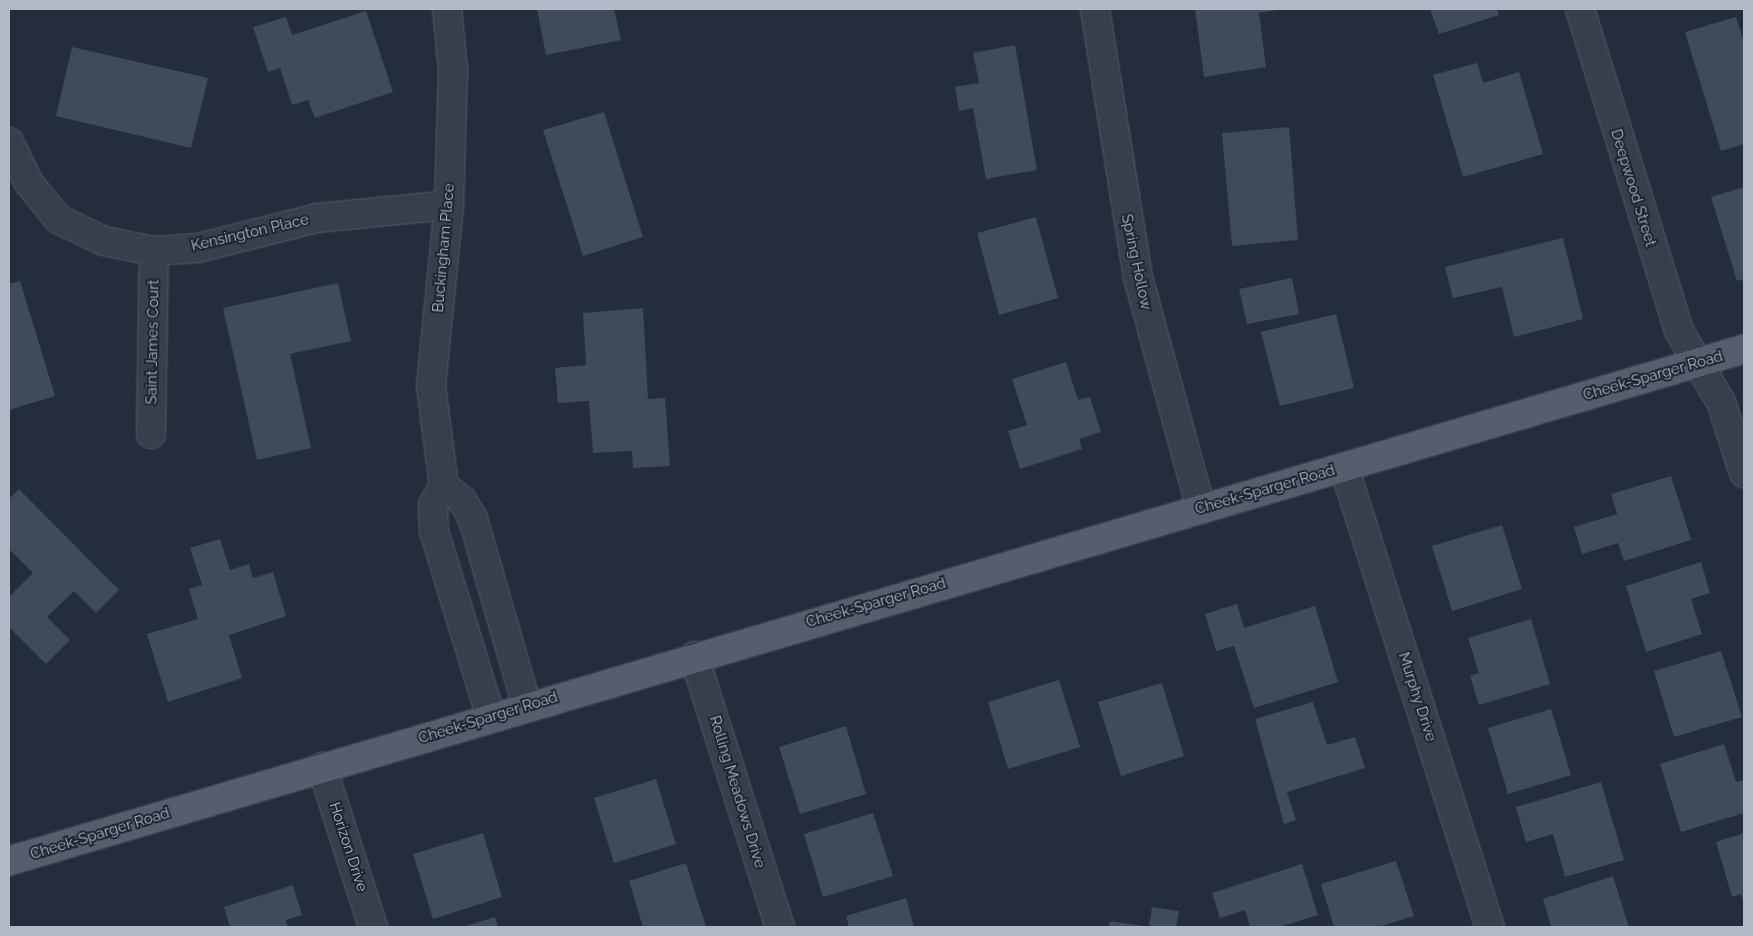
<!DOCTYPE html>
<style>
body{margin:0}
#map{position:relative;width:1753px;height:936px;overflow:hidden;background:#232d3c;font-family:Raleway,sans-serif}
div>[style]{position:absolute}
.building>*{inset:0;background:#3f4b5b}
.roads{filter:drop-shadow(0 0 1px #555d6a) drop-shadow(0 0 1px #555d6a)}
.minor>*{height:28px;margin:-14px;padding:0 14px;transform-origin:14px;border-radius:14px;background:#373f4c}
.major>*{height:28px;margin:-14px;padding:0 14px;transform-origin:14px;border-radius:14px;background:#555e6c}
span{translate:-50% -50%;white-space:nowrap;text-align:center;line-height:1.15;-webkit-text-stroke:4px #1c2431;paint-order:stroke}
.street-label{font-size:15px;color:#b2bac7}
.frame{position:absolute;inset:0;border:10px solid #b2bac7;pointer-events:none}
</style>
<div id="map">
<div class="building">
<div style="clip-path:polygon(537px 9px,614px 9px,621px 40px,546px 55px)"></div>
<div style="clip-path:polygon(1195px 9px,1283px 9px,1259px 13px,1266px 67px,1204px 77px)"></div>
<div style="clip-path:polygon(1430px 9px,1497px 9px,1499px 15px,1439px 34px)"></div>
<div style="clip-path:polygon(366px 11px,393px 92px,315px 118px,308px 100px,292px 105px,280px 68px,268px 72px,253px 27px,286px 17px,292px 35px)"></div>
<div style="clip-path:polygon(1736px 17px,1744px 42px,1744px 144px,1721px 151px,1685px 32px)"></div>
<div style="clip-path:polygon(1015px 45px,1037px 170px,986px 179px,973px 108px,959px 111px,955px 87px,979px 83px,973px 53px)"></div>
<div style="clip-path:polygon(72px 47px,208px 78px,191px 148px,56px 116px)"></div>
<div style="clip-path:polygon(1477px 63px,1483px 83px,1519px 72px,1543px 154px,1463px 177px,1433px 75px)"></div>
<div style="clip-path:polygon(604px 112px,643px 237px,583px 256px,543px 130px)"></div>
<div style="clip-path:polygon(1289px 127px,1298px 240px,1232px 246px,1222px 133px)"></div>
<div style="clip-path:polygon(1744px 187px,1744px 279px,1737px 281px,1711px 197px)"></div>
<div style="clip-path:polygon(1036px 217px,1058px 298px,999px 315px,977px 233px)"></div>
<div style="clip-path:polygon(1563px 238px,1583px 319px,1514px 337px,1502px 287px,1453px 298px,1445px 267px)"></div>
<div style="clip-path:polygon(1292px 278px,1299px 314px,1247px 324px,1239px 289px)"></div>
<div style="clip-path:polygon(20px 281px,55px 396px,9px 410px,9px 284px)"></div>
<div style="clip-path:polygon(338px 283px,351px 341px,290px 354px,311px 448px,257px 460px,223px 308px)"></div>
<div style="clip-path:polygon(643px 308px,648px 399px,665px 398px,670px 466px,633px 468px,632px 451px,593px 453px,589px 401px,558px 403px,555px 368px,586px 365px,583px 313px)"></div>
<div style="clip-path:polygon(1336px 314px,1354px 388px,1280px 406px,1261px 332px)"></div>
<div style="clip-path:polygon(1066px 362px,1078px 400px,1090px 397px,1101px 432px,1079px 439px,1082px 449px,1020px 469px,1008px 431px,1027px 425px,1012px 379px)"></div>
<div style="clip-path:polygon(1671px 476px,1691px 540px,1624px 561px,1618px 543px,1582px 554px,1574px 527px,1617px 514px,1611px 494px)"></div>
<div style="clip-path:polygon(19px 489px,119px 590px,96px 613px,74px 591px,47px 617px,70px 640px,46px 664px,9px 627px,9px 597px,33px 573px,9px 549px,9px 499px)"></div>
<div style="clip-path:polygon(1502px 525px,1522px 589px,1452px 611px,1432px 546px)"></div>
<div style="clip-path:polygon(220px 539px,230px 570px,249px 564px,253px 578px,273px 572px,286px 616px,229px 635px,242px 678px,168px 702px,147px 634px,198px 619px,189px 589px,202px 585px,190px 548px)"></div>
<div style="clip-path:polygon(1701px 562px,1710px 593px,1691px 599px,1702px 634px,1646px 652px,1626px 586px)"></div>
<div style="clip-path:polygon(1237px 604px,1244px 628px,1315px 606px,1338px 682px,1254px 708px,1234px 646px,1216px 651px,1205px 614px)"></div>
<div style="clip-path:polygon(1531px 619px,1550px 684px,1479px 705px,1470px 676px,1479px 673px,1468px 638px)"></div>
<div style="clip-path:polygon(1721px 651px,1742px 717px,1674px 737px,1654px 671px)"></div>
<div style="clip-path:polygon(1059px 680px,1080px 747px,1008px 769px,988px 702px)"></div>
<div style="clip-path:polygon(1162px 683px,1184px 756px,1121px 776px,1098px 702px)"></div>
<div style="clip-path:polygon(1313px 702px,1327px 745px,1355px 737px,1365px 768px,1287px 792px,1296px 820px,1284px 824px,1255px 719px)"></div>
<div style="clip-path:polygon(1551px 709px,1571px 775px,1508px 794px,1488px 728px)"></div>
<div style="clip-path:polygon(846px 726px,866px 794px,800px 814px,779px 747px)"></div>
<div style="clip-path:polygon(1724px 744px,1736px 782px,1744px 780px,1744px 813px,1681px 832px,1660px 764px)"></div>
<div style="clip-path:polygon(656px 779px,676px 844px,614px 863px,594px 798px)"></div>
<div style="clip-path:polygon(1601px 782px,1624px 860px,1565px 877px,1553px 834px,1526px 842px,1516px 807px)"></div>
<div style="clip-path:polygon(873px 813px,893px 876px,823px 897px,804px 834px)"></div>
<div style="clip-path:polygon(483px 833px,502px 897px,433px 919px,413px 854px)"></div>
<div style="clip-path:polygon(1744px 833px,1744px 902px,1741px 894px,1732px 897px,1716px 842px)"></div>
<div style="clip-path:polygon(1396px 861px,1414px 916px,1378px 927px,1334px 927px,1321px 884px)"></div>
<div style="clip-path:polygon(686px 863px,706px 927px,643px 927px,629px 881px)"></div>
<div style="clip-path:polygon(1302px 864px,1318px 915px,1279px 927px,1250px 927px,1245px 910px,1220px 918px,1212px 893px)"></div>
<div style="clip-path:polygon(1613px 876px,1629px 927px,1551px 927px,1543px 899px)"></div>
<div style="clip-path:polygon(293px 885px,302px 915px,286px 920px,288px 927px,230px 927px,224px 907px)"></div>
<div style="clip-path:polygon(906px 898px,914px 927px,849px 927px,846px 916px)"></div>
<div style="clip-path:polygon(1152px 907px,1179px 911px,1176px 927px,1149px 927px)"></div>
<div style="clip-path:polygon(495px 917px,498px 927px,463px 927px)"></div>
<div style="clip-path:polygon(1110px 921px,1143px 926px,1143px 927px,1108px 927px)"></div>
</div>
<div class="roads">
<div class="minor">
<div style="left:447px;top:9px;width:61px;rotate:84.4deg"></div>
<div style="left:453px;top:70px;width:135px;rotate:91.7deg"></div>
<div style="left:449px;top:205px;width:182px;rotate:95.7deg"></div>
<div style="left:431px;top:386px;width:101px;rotate:82.6deg"></div>
<div style="left:444px;top:486px;width:21px;rotate:121deg"></div>
<div style="left:433px;top:504px;width:27px;rotate:88deg"></div>
<div style="left:434px;top:531px;width:195px;rotate:73deg"></div>
<div style="left:1095px;top:9px;width:271px;rotate:80.9deg"></div>
<div style="left:1138px;top:277px;width:240px;rotate:74.8deg"></div>
<div style="left:1580px;top:9px;width:337px;rotate:72.9deg"></div>
<div style="left:1679px;top:331px;width:82px;rotate:59.4deg"></div>
<div style="left:1721px;top:402px;width:75px;rotate:72.1deg"></div>
<div style="left:9px;top:142px;width:46px;rotate:64deg"></div>
<div style="left:29px;top:183px;width:46px;rotate:51.1deg"></div>
<div style="left:58px;top:219px;width:51px;rotate:25.6deg"></div>
<div style="left:104px;top:241px;width:51px;rotate:11.3deg"></div>
<div style="left:154px;top:251px;width:44px;rotate:-3.9deg"></div>
<div style="left:198px;top:248px;width:123px;rotate:-14.1deg"></div>
<div style="left:317px;top:218px;width:133px;rotate:-5.6deg"></div>
<div style="left:151px;top:434px;width:183px;rotate:-89.1deg"></div>
<div style="left:1344px;top:467px;width:483px;rotate:72.4deg"></div>
<div style="left:444px;top:486px;width:23px;rotate:38deg"></div>
<div style="left:462px;top:500px;width:22px;rotate:60deg"></div>
<div style="left:473px;top:519px;width:195px;rotate:73.9deg"></div>
<div style="left:694px;top:656px;width:284px;rotate:72.4deg"></div>
<div style="left:322px;top:767px;width:168px;rotate:72.3deg"></div>
</div>
<div class="major">
<div style="left:9px;top:861px;width:1809px;rotate:-16.44deg"></div>
</div>
</div>
<div class="street-label">
<span style="left:1633px;top:188px;rotate:73deg">Deepwood Street</span>
<span style="left:250px;top:233px;rotate:-13deg">Kensington Place</span>
<span style="left:444px;top:248px;rotate:-85deg">Buckingham Place</span>
<span style="left:1136px;top:262px;rotate:78deg">Spring Hollow</span>
<span style="left:153px;top:342px;rotate:-89deg">Saint James Court</span>
<span style="left:1653px;top:376px;rotate:-16deg">Cheek-Sparger Road</span>
<span style="left:1265px;top:490px;rotate:-16deg">Cheek-Sparger Road</span>
<span style="left:876px;top:603px;rotate:-16deg">Cheek-Sparger Road</span>
<span style="left:1417px;top:697px;rotate:72deg">Murphy Drive</span>
<span style="left:488px;top:718px;rotate:-17deg">Cheek-Sparger Road</span>
<span style="left:737px;top:792px;rotate:73deg">Rolling Meadows Drive</span>
<span style="left:100px;top:834px;rotate:-17deg">Cheek-Sparger Road</span>
<span style="left:348px;top:847px;rotate:72deg">Horizon Drive</span>
</div>
<div class="frame"></div>
</div>
